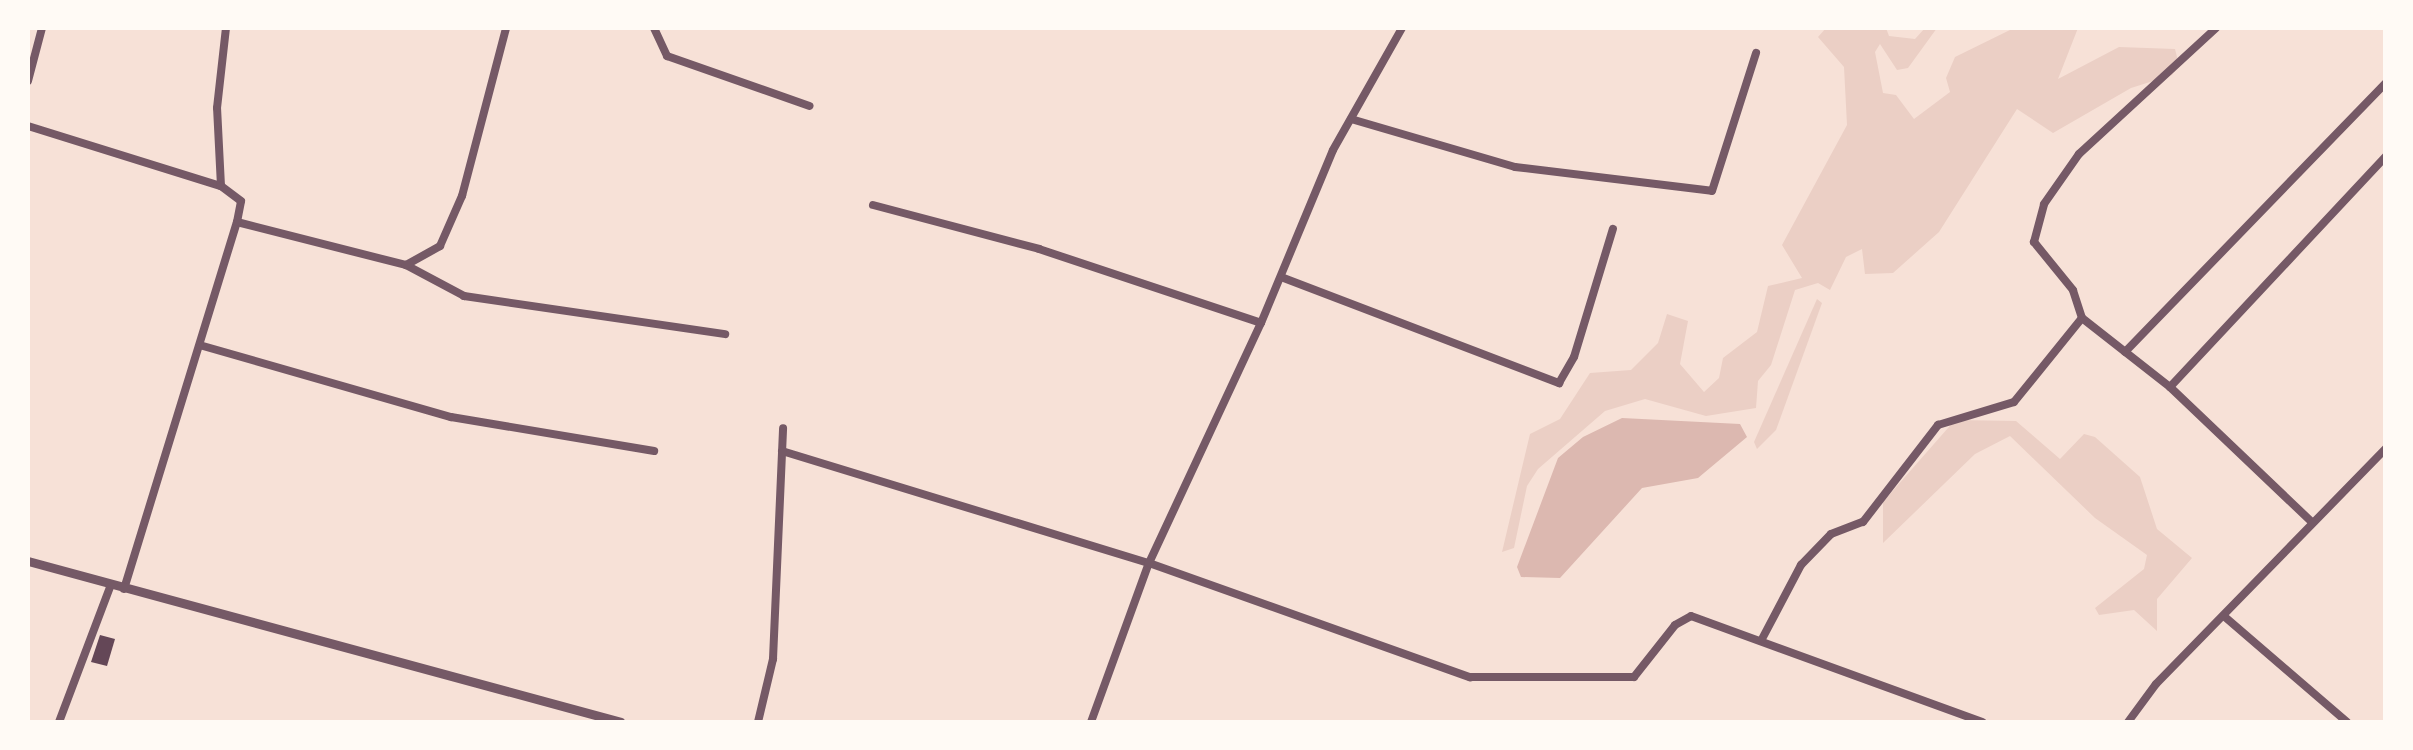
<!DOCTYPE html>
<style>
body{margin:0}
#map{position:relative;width:2413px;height:750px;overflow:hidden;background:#f7e1d7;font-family:"DM Sans",sans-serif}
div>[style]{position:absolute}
.green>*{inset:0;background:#ebcfc5}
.water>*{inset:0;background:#dcb8b0}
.building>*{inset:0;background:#644757}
.minor>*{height:8px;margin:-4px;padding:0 4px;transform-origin:4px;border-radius:4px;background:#755966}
.tertiary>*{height:9px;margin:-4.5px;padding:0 4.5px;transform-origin:4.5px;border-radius:4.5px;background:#755966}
span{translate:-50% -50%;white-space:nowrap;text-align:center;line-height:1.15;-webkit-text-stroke:8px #fffaf5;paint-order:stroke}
.frame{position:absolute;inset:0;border:30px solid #fffaf5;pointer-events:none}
</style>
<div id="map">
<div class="green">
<div style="clip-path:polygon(1826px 28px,1886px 28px,1889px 36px,1915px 39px,1925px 28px,1937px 28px,1908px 68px,1897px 70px,1880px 44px,1875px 52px,1883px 93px,1896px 95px,1914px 119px,1950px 92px,1946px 78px,1955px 57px,2014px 28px,2078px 28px,2058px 79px,2119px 47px,2175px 49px,2179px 65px,2172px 75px,2131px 88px,2053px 133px,2017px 109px,1939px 232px,1893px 273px,1865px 274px,1862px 249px,1846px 257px,1830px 290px,1818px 283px,1795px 290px,1771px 365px,1758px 381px,1756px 408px,1706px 416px,1645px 399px,1605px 411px,1538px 469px,1527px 486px,1514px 548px,1502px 552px,1530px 434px,1560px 419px,1590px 373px,1631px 370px,1658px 343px,1667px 314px,1688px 321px,1680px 364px,1704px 392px,1719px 378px,1723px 358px,1757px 332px,1768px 286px,1802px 278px,1782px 245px,1847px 125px,1844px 67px,1818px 37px)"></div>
<div style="clip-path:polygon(1817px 299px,1822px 303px,1776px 430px,1757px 449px,1754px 442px)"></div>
<div style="clip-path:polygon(1955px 420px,2016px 421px,2060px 459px,2084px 434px,2095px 437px,2140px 477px,2157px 529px,2192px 558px,2157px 599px,2157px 631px,2134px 610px,2099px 615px,2095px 608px,2144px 569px,2147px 555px,2095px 518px,2010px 436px,1975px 454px,1883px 543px,1883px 502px)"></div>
</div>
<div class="water">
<div style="clip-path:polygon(1622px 418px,1740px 424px,1747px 437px,1698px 478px,1642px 488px,1560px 578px,1521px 577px,1517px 567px,1558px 458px,1583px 437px)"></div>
</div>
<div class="building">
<div style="clip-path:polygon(100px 635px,115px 639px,107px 666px,91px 662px)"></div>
</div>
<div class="minor">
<div style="left:654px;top:28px;width:31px;rotate:65deg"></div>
<div style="left:667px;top:56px;width:151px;rotate:19.3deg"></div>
<div style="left:28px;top:81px;width:55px;rotate:-75.2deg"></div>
<div style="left:1351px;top:119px;width:171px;rotate:16.3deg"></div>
<div style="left:1515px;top:167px;width:198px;rotate:6.9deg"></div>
<div style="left:1712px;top:191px;width:145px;rotate:-72.3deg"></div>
<div style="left:28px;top:126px;width:202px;rotate:17.3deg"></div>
<div style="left:221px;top:186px;width:78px;rotate:-92.9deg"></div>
<div style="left:217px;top:108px;width:81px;rotate:-83.6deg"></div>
<div style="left:873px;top:205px;width:172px;rotate:14.8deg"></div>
<div style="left:1039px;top:249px;width:234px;rotate:18.4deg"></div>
<div style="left:237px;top:222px;width:174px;rotate:14.3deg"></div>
<div style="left:406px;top:265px;width:66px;rotate:28.1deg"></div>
<div style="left:464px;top:296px;width:264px;rotate:8.3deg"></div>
<div style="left:406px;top:265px;width:39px;rotate:-29deg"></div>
<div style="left:440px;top:246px;width:55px;rotate:-66.3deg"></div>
<div style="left:462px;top:196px;width:174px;rotate:-75.3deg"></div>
<div style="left:1281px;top:277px;width:298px;rotate:20.9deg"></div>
<div style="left:1559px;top:383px;width:30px;rotate:-60deg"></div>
<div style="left:1574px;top:357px;width:134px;rotate:-73.1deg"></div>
<div style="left:2082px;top:318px;width:29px;rotate:-108deg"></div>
<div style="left:2073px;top:290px;width:62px;rotate:-129.1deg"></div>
<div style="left:2034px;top:242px;width:39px;rotate:-75deg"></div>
<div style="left:2044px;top:204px;width:61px;rotate:-55deg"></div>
<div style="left:2079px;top:154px;width:186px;rotate:-42.6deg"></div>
<div style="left:203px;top:346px;width:258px;rotate:16deg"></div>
<div style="left:451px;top:417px;width:206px;rotate:9.5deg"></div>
<div style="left:2125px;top:352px;width:375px;rotate:-45.9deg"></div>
<div style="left:2170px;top:387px;width:316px;rotate:-46.9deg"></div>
<div style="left:782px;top:451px;width:384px;rotate:17deg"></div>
<div style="left:1149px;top:563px;width:341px;rotate:19.6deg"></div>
<div style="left:1470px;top:677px;width:164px"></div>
<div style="left:1634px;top:677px;width:66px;rotate:-51.7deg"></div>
<div style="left:1675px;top:625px;width:18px;rotate:-29deg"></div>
<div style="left:1691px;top:616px;width:310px;rotate:20deg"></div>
<div style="left:124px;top:589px;width:384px;rotate:-72.9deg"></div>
<div style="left:237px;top:222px;width:21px;rotate:-79deg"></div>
<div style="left:241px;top:201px;width:25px;rotate:-143deg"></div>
<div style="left:2225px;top:617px;width:161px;rotate:40.7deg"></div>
<div style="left:1762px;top:639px;width:84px;rotate:-62.2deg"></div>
<div style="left:1801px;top:565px;width:43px;rotate:-45.9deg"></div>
<div style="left:1831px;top:534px;width:34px;rotate:-21deg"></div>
<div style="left:1863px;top:522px;width:123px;rotate:-52.3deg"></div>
<div style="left:1938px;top:425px;width:79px;rotate:-16.8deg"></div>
<div style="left:2014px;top:402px;width:108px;rotate:-51deg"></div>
<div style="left:2082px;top:318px;width:112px;rotate:38.1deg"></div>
<div style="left:2170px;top:387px;width:197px;rotate:43.6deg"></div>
<div style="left:59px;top:722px;width:144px;rotate:-69.3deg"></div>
<div style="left:758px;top:722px;width:65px;rotate:-76.6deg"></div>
<div style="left:773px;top:659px;width:231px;rotate:-87.5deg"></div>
<div style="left:1091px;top:722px;width:169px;rotate:-70deg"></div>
<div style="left:1149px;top:563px;width:265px;rotate:-65deg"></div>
<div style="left:1261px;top:323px;width:187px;rotate:-67.4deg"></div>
<div style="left:1333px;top:150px;width:140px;rotate:-60.5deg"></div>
<div style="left:2128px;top:722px;width:47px;rotate:-53.6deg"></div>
<div style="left:2156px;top:684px;width:330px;rotate:-45.7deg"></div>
</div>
<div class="tertiary">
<div style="left:28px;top:561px;width:614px;rotate:15.19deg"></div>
</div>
<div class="frame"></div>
</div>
